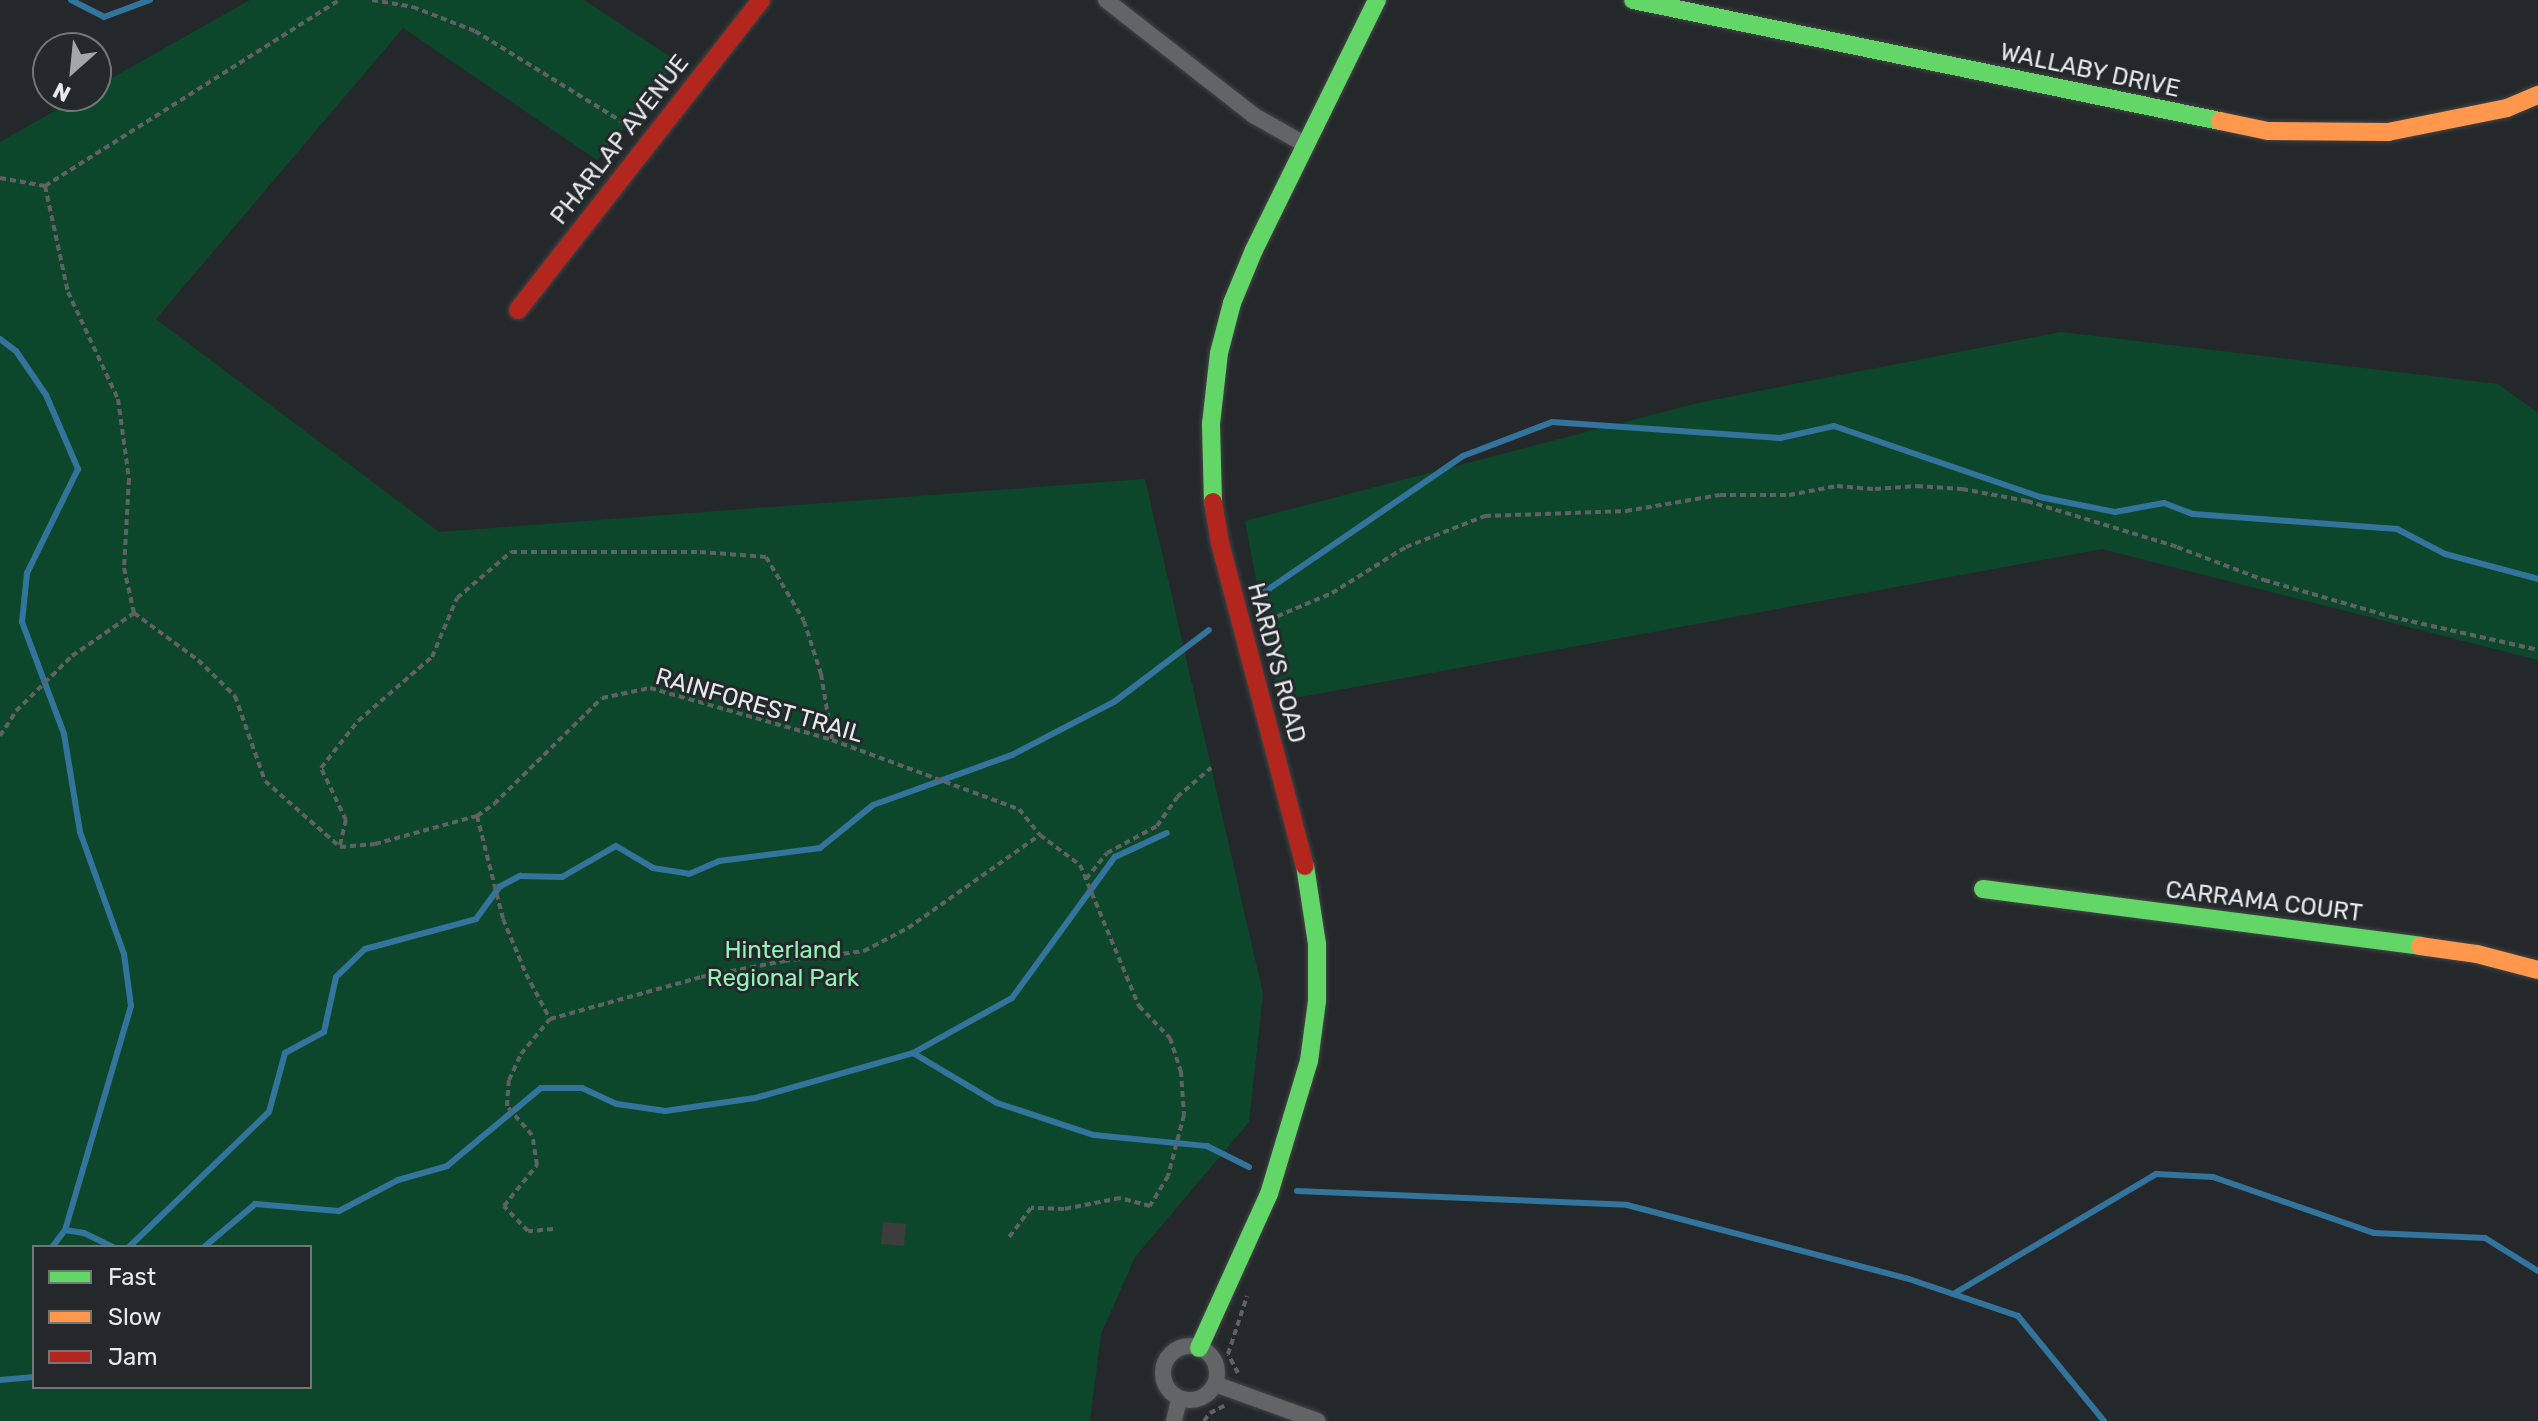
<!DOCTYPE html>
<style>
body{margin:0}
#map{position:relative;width:2538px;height:1421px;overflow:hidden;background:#25282a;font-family:Rubik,sans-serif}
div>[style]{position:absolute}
.green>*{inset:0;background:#0d472b}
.stream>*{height:6px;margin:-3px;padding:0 3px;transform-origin:3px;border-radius:3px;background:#33749d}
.building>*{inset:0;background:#3c3d3d}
.path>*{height:4px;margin-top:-2px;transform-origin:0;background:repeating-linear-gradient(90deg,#5f6162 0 6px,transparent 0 10px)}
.roads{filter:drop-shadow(0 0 2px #424446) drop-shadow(0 0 2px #424446)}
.street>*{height:16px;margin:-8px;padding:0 8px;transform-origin:8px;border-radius:8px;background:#636466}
.street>.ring{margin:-8px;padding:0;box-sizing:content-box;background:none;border:16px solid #636466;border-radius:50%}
.fast>*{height:18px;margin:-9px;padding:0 9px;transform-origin:9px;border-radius:9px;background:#63d668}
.slow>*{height:18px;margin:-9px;padding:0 9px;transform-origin:9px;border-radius:9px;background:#ff974d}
.jam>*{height:18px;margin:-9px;padding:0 9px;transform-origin:9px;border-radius:9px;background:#b3261e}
span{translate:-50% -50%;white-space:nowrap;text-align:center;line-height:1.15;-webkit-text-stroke:6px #24282b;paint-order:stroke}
.street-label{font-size:24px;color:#e7eaec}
.park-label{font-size:24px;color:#8ff4b5}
.legend{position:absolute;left:32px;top:1245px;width:280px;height:144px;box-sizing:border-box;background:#24282b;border:2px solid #727678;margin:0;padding:10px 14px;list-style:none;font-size:24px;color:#e7eaec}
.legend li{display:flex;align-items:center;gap:16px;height:40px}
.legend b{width:40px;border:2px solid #727678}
.north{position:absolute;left:32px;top:32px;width:80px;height:80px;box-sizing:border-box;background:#24282b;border:2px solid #727678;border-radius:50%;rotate:207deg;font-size:22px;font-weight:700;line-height:32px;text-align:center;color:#e7eaec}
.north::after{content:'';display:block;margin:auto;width:28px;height:36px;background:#a3a6a8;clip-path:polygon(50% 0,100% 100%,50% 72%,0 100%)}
</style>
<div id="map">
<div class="green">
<div style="clip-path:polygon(evenodd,250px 0,584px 0,678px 62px,597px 160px,403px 28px,156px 319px,439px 532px,1145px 479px,1263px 994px,1249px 1122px,1135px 1257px,1101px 1334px,1090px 1421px,0 1421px,0 142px,81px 96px,96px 96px,96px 87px,250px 0,34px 1247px,310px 1247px,310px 1387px,34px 1387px,34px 1247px)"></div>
<div style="clip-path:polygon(2061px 332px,2498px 384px,2538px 413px,2538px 660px,2102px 549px,1279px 701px,1245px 521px,1698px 403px)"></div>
</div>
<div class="stream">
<div style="left:71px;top:0;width:37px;rotate:27deg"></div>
<div style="left:104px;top:17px;width:49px;rotate:-20.3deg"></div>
<div style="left:0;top:339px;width:20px;rotate:37deg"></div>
<div style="left:16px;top:351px;width:53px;rotate:55.7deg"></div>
<div style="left:46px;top:395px;width:81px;rotate:66.6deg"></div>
<div style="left:78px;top:469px;width:116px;rotate:116.1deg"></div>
<div style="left:27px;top:573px;width:49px;rotate:95.8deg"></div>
<div style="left:22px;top:622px;width:120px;rotate:69.4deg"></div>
<div style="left:64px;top:734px;width:99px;rotate:80.7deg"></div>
<div style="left:80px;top:832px;width:130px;rotate:70.2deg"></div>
<div style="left:124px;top:954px;width:52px;rotate:82.3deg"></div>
<div style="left:131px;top:1006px;width:234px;rotate:106.4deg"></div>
<div style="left:65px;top:1230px;width:21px;rotate:127deg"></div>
<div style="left:1257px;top:597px;width:250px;rotate:-34.4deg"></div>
<div style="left:1463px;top:456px;width:95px;rotate:-20.9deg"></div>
<div style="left:1552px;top:422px;width:229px;rotate:4deg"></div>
<div style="left:1780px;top:438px;width:55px;rotate:-12.5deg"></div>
<div style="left:1834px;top:426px;width:218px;rotate:19deg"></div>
<div style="left:2040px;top:497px;width:76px;rotate:11.3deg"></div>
<div style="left:2115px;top:512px;width:50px;rotate:-10.4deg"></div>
<div style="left:2164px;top:503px;width:31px;rotate:21deg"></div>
<div style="left:2193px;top:514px;width:205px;rotate:4.2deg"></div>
<div style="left:2397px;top:529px;width:54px;rotate:27.5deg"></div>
<div style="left:2445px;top:554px;width:96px;rotate:15deg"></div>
<div style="left:913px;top:1053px;width:98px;rotate:30.8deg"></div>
<div style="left:997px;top:1103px;width:102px;rotate:18.3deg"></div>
<div style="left:1094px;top:1135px;width:114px;rotate:5.6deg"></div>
<div style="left:1207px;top:1146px;width:47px;rotate:26.6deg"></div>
<div style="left:1297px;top:1191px;width:330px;rotate:2.4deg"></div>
<div style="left:1627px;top:1205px;width:288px;rotate:14.7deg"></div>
<div style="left:1906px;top:1278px;width:118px;rotate:18.7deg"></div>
<div style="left:2018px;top:1316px;width:136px;rotate:50.7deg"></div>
<div style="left:65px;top:1230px;width:19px;rotate:9deg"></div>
<div style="left:84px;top:1233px;width:32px;rotate:26deg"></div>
<div style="left:129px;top:1247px;width:194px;rotate:-44deg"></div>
<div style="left:269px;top:1112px;width:61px;rotate:-74.8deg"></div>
<div style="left:285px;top:1053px;width:44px;rotate:-28.3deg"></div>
<div style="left:324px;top:1032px;width:56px;rotate:-77.7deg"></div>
<div style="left:336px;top:977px;width:40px;rotate:-44deg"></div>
<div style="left:365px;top:949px;width:115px;rotate:-15.1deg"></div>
<div style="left:476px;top:919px;width:39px;rotate:-54deg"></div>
<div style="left:499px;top:887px;width:24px;rotate:-28deg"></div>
<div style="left:520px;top:876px;width:42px;rotate:1.4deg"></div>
<div style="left:562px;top:877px;width:62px;rotate:-29.9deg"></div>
<div style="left:616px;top:846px;width:43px;rotate:30.7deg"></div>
<div style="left:653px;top:868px;width:36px;rotate:9deg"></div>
<div style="left:689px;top:874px;width:33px;rotate:-23deg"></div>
<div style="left:719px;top:861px;width:102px;rotate:-7.3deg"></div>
<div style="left:820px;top:848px;width:68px;rotate:-39.1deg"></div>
<div style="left:873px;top:805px;width:148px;rotate:-19.8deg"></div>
<div style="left:1012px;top:755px;width:115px;rotate:-27.5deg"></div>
<div style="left:1114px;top:702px;width:119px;rotate:-37.2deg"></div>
<div style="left:204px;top:1247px;width:67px;rotate:-40.1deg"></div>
<div style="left:255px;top:1204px;width:84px;rotate:4.8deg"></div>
<div style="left:339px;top:1211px;width:67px;rotate:-27.7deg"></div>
<div style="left:398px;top:1180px;width:51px;rotate:-15.9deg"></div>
<div style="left:447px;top:1166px;width:122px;rotate:-39.7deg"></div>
<div style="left:541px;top:1088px;width:41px"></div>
<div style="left:582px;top:1088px;width:38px;rotate:25deg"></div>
<div style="left:617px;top:1104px;width:49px;rotate:8.3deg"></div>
<div style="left:665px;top:1111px;width:91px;rotate:-8.2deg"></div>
<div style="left:755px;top:1098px;width:164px;rotate:-15.9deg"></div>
<div style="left:913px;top:1053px;width:113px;rotate:-29.1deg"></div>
<div style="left:1012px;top:998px;width:175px;rotate:-53.9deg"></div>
<div style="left:1115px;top:857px;width:57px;rotate:-24.8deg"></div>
<div style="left:1955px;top:1293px;width:234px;rotate:-30.6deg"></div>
<div style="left:2156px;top:1174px;width:57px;rotate:3deg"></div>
<div style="left:2213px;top:1177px;width:170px;rotate:19.2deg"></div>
<div style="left:2374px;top:1233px;width:111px;rotate:2.6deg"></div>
<div style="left:2485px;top:1238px;width:62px;rotate:31.9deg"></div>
<div style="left:0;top:1380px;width:34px;rotate:-5deg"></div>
</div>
<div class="building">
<div style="clip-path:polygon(883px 1222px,906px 1224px,904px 1246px,881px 1244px)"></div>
</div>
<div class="path">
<div style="left:372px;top:0;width:42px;rotate:9.7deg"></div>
<div style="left:413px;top:7px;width:66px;rotate:21.2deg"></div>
<div style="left:475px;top:31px;width:188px;rotate:31.7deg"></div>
<div style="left:0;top:178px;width:46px;rotate:10.1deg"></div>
<div style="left:45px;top:186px;width:108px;rotate:77.8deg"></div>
<div style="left:68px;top:292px;width:118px;rotate:65deg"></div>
<div style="left:118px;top:399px;width:81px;rotate:82.2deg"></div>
<div style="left:129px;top:479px;width:89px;rotate:93.2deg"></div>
<div style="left:124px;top:568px;width:46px;rotate:77.5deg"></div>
<div style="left:45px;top:186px;width:348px;rotate:-32.3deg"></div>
<div style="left:134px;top:613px;width:79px;rotate:36.3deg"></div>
<div style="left:198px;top:660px;width:52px;rotate:44.2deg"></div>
<div style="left:235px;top:696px;width:90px;rotate:70.6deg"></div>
<div style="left:265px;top:781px;width:100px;rotate:41.3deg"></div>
<div style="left:340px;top:847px;width:35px;rotate:-5deg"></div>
<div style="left:375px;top:844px;width:106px;rotate:-15.4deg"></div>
<div style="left:477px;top:816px;width:21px;rotate:-35deg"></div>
<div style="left:494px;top:804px;width:151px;rotate:-44.5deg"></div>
<div style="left:602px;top:698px;width:49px;rotate:-11.8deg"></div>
<div style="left:650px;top:688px;width:189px;rotate:15.9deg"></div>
<div style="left:832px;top:740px;width:199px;rotate:20.3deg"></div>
<div style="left:1019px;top:809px;width:33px;rotate:51deg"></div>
<div style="left:1040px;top:835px;width:50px;rotate:36.9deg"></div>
<div style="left:1080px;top:865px;width:153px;rotate:67.3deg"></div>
<div style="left:1139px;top:1006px;width:45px;rotate:45.9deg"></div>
<div style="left:1170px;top:1038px;width:35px;rotate:72deg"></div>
<div style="left:1181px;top:1071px;width:44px;rotate:86.1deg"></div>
<div style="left:1184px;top:1115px;width:63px;rotate:104.7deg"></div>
<div style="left:1168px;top:1176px;width:35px;rotate:121deg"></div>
<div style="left:1150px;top:1206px;width:31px;rotate:-165deg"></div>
<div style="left:1120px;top:1198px;width:57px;rotate:168.9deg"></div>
<div style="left:1064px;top:1209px;width:33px;rotate:-178deg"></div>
<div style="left:1031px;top:1208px;width:39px;rotate:127deg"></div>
<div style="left:1259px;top:624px;width:79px;rotate:-23deg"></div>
<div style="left:1332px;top:593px;width:87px;rotate:-31.9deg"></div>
<div style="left:1406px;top:547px;width:85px;rotate:-21.4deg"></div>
<div style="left:1485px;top:516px;width:141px;rotate:-2deg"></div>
<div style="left:1626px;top:511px;width:95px;rotate:-9.7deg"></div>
<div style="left:1720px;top:495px;width:69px"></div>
<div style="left:1789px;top:495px;width:49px;rotate:-10.6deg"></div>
<div style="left:1837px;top:486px;width:38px;rotate:5deg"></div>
<div style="left:1875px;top:489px;width:42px;rotate:-4.1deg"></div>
<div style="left:1917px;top:486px;width:45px;rotate:3.8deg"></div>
<div style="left:1962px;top:489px;width:66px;rotate:10.5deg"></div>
<div style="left:2027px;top:501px;width:157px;rotate:17deg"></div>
<div style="left:2177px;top:547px;width:93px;rotate:20.8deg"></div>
<div style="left:2264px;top:580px;width:133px;rotate:16.1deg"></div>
<div style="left:2392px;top:617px;width:150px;rotate:12.7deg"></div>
<div style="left:0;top:736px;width:30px;rotate:-57deg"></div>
<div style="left:16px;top:711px;width:78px;rotate:-44.5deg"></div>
<div style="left:72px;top:656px;width:75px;rotate:-34.7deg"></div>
<div style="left:477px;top:816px;width:106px;rotate:75.8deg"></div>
<div style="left:503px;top:919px;width:60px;rotate:67.3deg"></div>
<div style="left:526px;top:974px;width:51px;rotate:61.9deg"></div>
<div style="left:340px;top:845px;width:26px;rotate:-77deg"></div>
<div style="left:346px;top:820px;width:58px;rotate:-115.7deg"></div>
<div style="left:321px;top:768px;width:60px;rotate:-51.8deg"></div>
<div style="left:358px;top:721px;width:98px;rotate:-40.9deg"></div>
<div style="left:432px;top:657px;width:64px;rotate:-67deg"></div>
<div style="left:457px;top:598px;width:71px;rotate:-40.4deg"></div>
<div style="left:511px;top:552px;width:189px"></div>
<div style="left:700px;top:552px;width:66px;rotate:4.3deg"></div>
<div style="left:766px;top:557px;width:74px;rotate:59.3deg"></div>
<div style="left:804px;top:621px;width:56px;rotate:72.2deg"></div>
<div style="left:821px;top:674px;width:67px;rotate:80.5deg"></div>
<div style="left:1086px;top:879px;width:33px;rotate:-51deg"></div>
<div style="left:1107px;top:853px;width:57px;rotate:-28.4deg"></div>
<div style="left:1157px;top:826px;width:35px;rotate:-55deg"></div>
<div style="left:1177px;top:797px;width:45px;rotate:-40.5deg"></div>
<div style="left:553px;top:1229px;width:25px;rotate:175deg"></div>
<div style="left:528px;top:1231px;width:35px;rotate:-134deg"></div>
<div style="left:504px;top:1206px;width:53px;rotate:-51.2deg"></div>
<div style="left:537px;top:1165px;width:30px;rotate:-99deg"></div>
<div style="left:532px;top:1135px;width:38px;rotate:-131deg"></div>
<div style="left:507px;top:1106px;width:26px;rotate:-86deg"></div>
<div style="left:509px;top:1080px;width:29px;rotate:-65deg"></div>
<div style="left:521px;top:1054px;width:45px;rotate:-50.4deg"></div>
<div style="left:550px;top:1019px;width:157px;rotate:-15.5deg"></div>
<div style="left:701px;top:977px;width:85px;rotate:-10.9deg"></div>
<div style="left:784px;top:961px;width:81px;rotate:-7.1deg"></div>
<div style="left:864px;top:951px;width:50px;rotate:-27.6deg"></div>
<div style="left:908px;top:928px;width:161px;rotate:-35.2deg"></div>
<div style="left:1238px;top:1373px;width:21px;rotate:-118deg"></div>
<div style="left:1228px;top:1354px;width:61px;rotate:-71.9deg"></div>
<div style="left:1204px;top:1421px;width:10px;rotate:-53deg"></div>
<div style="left:1210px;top:1413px;width:16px;rotate:-27deg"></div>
</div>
<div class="roads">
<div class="street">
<div style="left:1106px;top:0;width:187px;rotate:38deg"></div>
<div style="left:1253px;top:115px;width:59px;rotate:29.6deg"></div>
<div class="ring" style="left:1163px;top:1346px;width:38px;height:38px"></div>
<div style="left:1215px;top:1384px;width:109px;rotate:19.9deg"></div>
<div style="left:1174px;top:1421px;width:23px;rotate:-77deg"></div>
</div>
<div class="fast">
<div style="left:1633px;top:0;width:599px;rotate:11.65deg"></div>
<div style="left:1213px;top:502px;width:78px;rotate:-91.5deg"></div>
<div style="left:1211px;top:424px;width:71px;rotate:-83.6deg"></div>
<div style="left:1219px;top:353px;width:52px;rotate:-75.4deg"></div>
<div style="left:1232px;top:303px;width:57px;rotate:-67.5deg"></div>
<div style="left:1254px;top:250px;width:279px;rotate:-63.8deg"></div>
<div style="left:1983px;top:889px;width:441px;rotate:7.4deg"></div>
<div style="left:1199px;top:1348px;width:169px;rotate:-65.6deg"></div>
<div style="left:1269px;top:1194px;width:139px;rotate:-73.3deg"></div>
<div style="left:1309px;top:1061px;width:61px;rotate:-82.4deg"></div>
<div style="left:1317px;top:1001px;width:57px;rotate:-90deg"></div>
<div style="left:1317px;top:944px;width:79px;rotate:-98.7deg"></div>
</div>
<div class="slow">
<div style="left:2220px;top:121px;width:49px;rotate:11.8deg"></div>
<div style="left:2268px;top:131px;width:120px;rotate:0.5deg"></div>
<div style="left:2388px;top:132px;width:121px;rotate:-11.4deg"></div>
<div style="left:2507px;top:108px;width:34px;rotate:-23deg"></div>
<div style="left:2420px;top:946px;width:58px;rotate:8deg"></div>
<div style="left:2477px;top:954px;width:63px;rotate:14.7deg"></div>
</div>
<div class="jam">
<div style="left:518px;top:310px;width:394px;rotate:-51.9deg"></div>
<div style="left:1213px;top:502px;width:42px;rotate:80.3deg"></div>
<div style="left:1220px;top:543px;width:334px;rotate:75.3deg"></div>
</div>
</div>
<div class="street-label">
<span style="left:2090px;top:71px;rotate:12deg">WALLABY DRIVE</span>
<span style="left:620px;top:140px;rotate:-52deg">PHARLAP AVENUE</span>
<span style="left:1276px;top:663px;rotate:75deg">HARDYS ROAD</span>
<span style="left:759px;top:706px;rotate:16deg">RAINFOREST TRAIL</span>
<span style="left:2264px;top:902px;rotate:7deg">CARRAMA COURT</span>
</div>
<div class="park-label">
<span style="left:783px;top:965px">Hinterland<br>Regional Park</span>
</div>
<ul class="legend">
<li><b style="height:10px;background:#63d668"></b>Fast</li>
<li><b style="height:10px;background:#ff974d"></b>Slow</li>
<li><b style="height:10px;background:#b3261e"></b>Jam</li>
</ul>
<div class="north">N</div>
</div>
